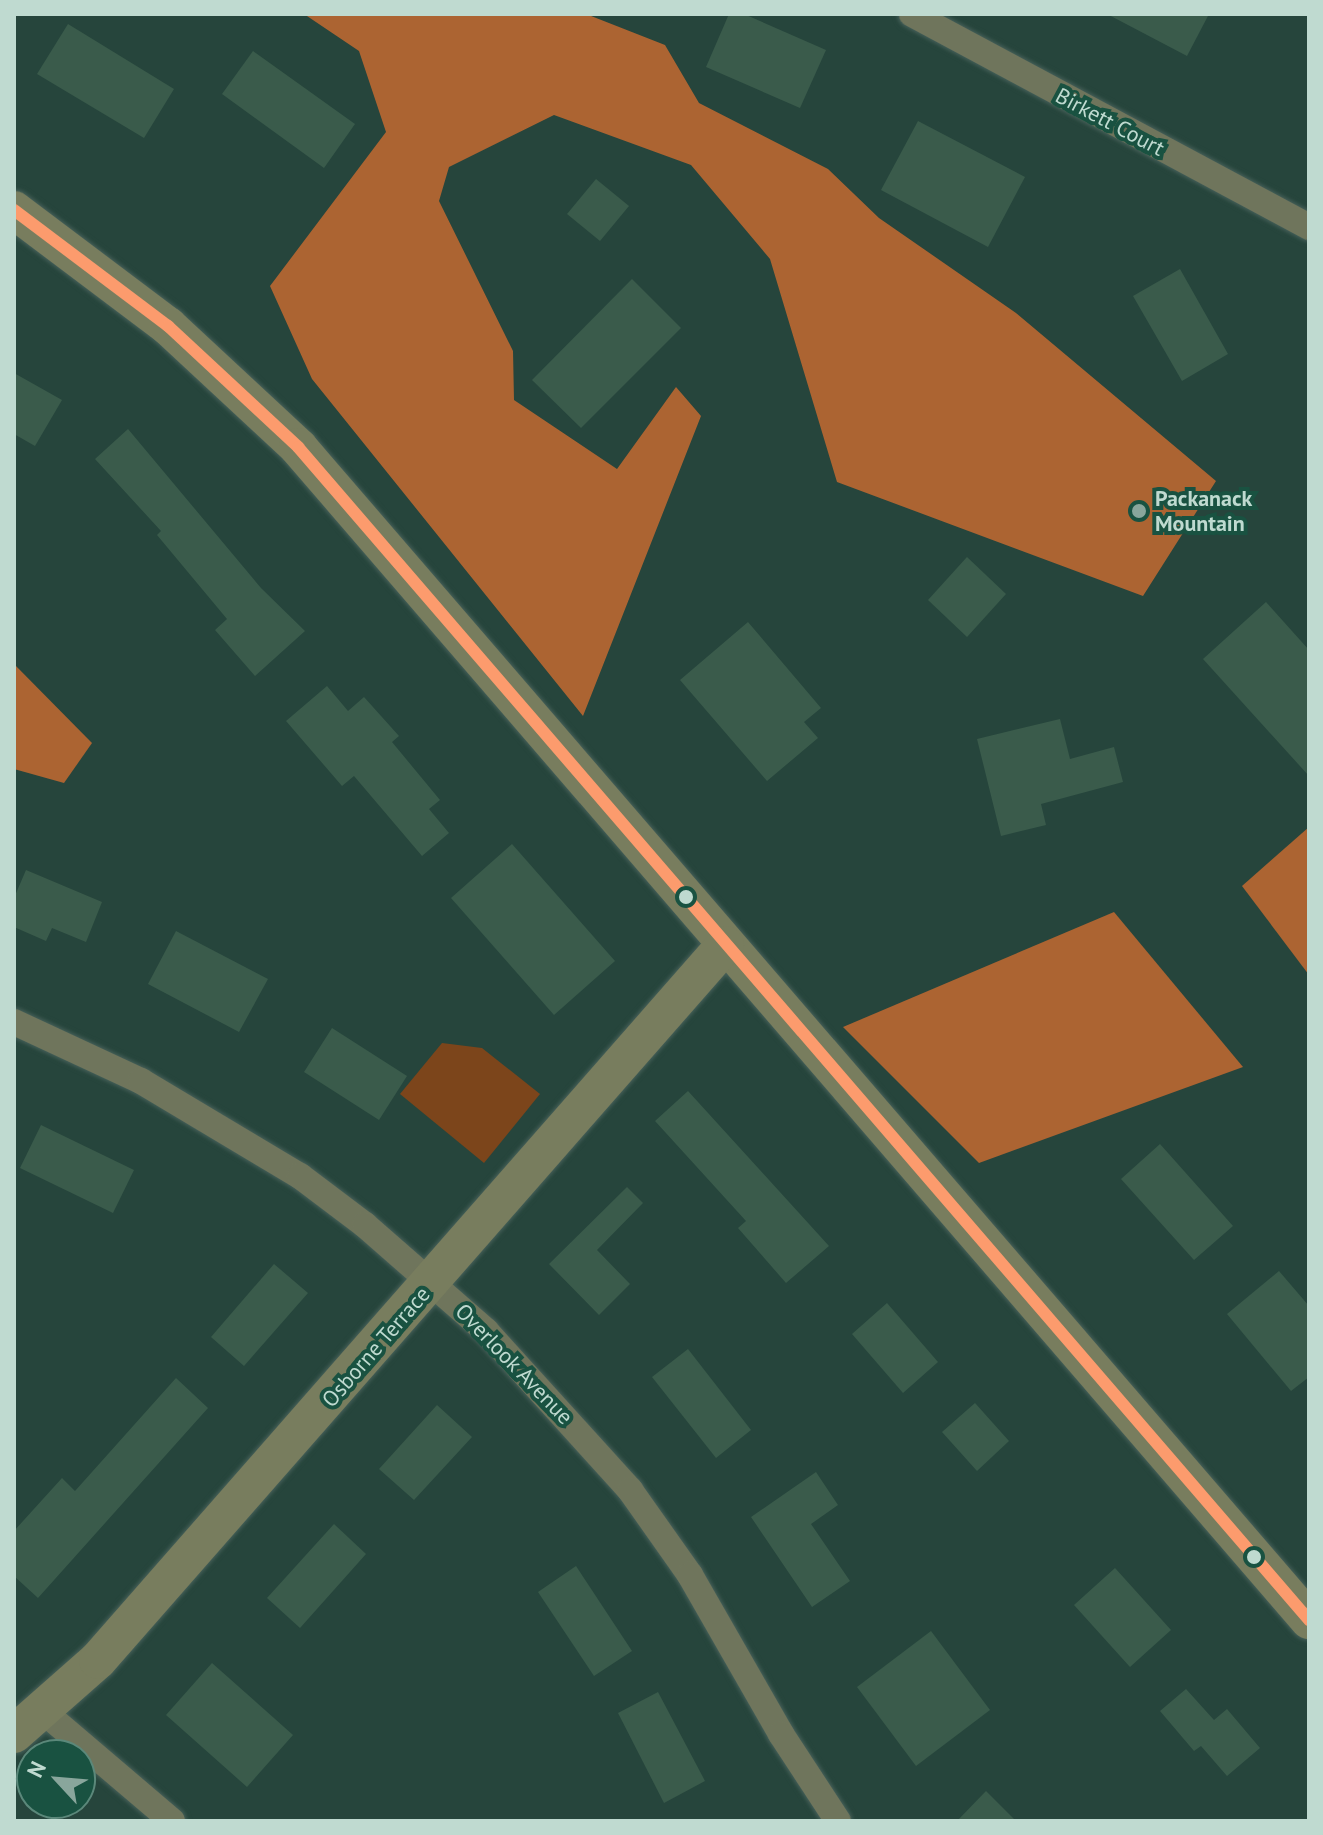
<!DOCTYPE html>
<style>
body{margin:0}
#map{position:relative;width:1323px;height:1835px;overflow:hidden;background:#26453c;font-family:"PT Sans",sans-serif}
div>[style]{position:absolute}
.green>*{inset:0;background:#7c451b}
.forest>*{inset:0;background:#ac6432}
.building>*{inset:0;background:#3a5b4b}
.roads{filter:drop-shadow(0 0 2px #476059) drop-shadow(0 0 2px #476059)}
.street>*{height:26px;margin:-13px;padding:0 13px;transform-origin:13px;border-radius:13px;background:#6f755c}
.secondary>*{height:38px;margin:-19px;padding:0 19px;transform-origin:19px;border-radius:19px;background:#787d5e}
.bus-1>*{height:12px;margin:-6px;padding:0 6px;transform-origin:6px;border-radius:6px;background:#fc9b6d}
.dots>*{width:22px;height:22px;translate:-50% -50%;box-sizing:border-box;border:4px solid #195241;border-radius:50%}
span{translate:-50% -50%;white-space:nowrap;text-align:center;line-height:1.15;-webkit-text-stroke:8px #195241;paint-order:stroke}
.street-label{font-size:22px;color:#bfdad0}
.poi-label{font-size:22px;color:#bfdad0;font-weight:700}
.left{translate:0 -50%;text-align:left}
.frame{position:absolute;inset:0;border:16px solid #bfdad0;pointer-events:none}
.north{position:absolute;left:16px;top:1739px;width:80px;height:80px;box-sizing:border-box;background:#195241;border:2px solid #5b887a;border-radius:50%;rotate:296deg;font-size:22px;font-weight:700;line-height:32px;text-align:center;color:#bfdad0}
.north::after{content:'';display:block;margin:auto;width:28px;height:36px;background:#89a69c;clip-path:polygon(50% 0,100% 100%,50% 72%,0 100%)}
</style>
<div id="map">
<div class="green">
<div style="clip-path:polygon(442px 1043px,482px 1048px,540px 1094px,484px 1163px,400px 1094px)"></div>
</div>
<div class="forest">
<div style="clip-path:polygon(304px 14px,586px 14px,665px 45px,699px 103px,828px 169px,879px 218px,1016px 313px,1216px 481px,1143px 596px,837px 482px,770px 259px,691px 165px,554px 115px,449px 167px,439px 201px,513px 351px,514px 400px,617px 469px,676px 387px,701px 416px,583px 716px,312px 379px,270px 286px,386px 132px,359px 51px)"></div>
<div style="clip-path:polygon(14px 664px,92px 743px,64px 783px,14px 769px)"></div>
<div style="clip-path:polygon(1309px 827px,1309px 975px,1242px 886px)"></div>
<div style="clip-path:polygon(1114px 912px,1243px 1067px,979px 1163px,843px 1027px)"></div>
</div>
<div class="building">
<div style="clip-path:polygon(729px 14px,744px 14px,826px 50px,800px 108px,706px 67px)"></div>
<div style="clip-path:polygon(1107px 14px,1209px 14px,1187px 56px)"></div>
<div style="clip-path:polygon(68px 24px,174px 89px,144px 138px,37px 74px)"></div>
<div style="clip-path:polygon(253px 51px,355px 124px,324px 168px,222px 94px)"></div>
<div style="clip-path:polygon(918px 121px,1025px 177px,988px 247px,881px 190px)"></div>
<div style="clip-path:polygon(596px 179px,629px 206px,600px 241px,567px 214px)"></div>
<div style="clip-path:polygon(1180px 269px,1228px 354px,1182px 381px,1133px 296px)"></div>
<div style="clip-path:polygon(632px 279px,681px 328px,581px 428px,532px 380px)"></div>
<div style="clip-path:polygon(14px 373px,62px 400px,35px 446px,14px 434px)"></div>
<div style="clip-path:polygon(128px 429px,261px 588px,305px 631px,255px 676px,215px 630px,227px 619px,157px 535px,161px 531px,95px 459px)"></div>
<div style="clip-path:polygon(967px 557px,1006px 594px,967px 637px,928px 600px)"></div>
<div style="clip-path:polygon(1266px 602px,1309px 650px,1309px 776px,1203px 659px)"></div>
<div style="clip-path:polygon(748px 622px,821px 708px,804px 722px,818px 738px,767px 781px,680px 680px)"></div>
<div style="clip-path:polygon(327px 686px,348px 711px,364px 697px,399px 736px,392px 742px,440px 800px,429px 809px,449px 833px,422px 856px,354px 776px,342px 786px,286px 721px)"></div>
<div style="clip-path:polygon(1060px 719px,1070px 759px,1114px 747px,1123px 782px,1041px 804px,1046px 825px,1001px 836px,977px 739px)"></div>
<div style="clip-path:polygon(512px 844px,615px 961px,554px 1015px,451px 898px)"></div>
<div style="clip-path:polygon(26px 870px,102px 902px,86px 942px,52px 928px,46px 941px,14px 927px,14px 898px)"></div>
<div style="clip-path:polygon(176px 931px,268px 979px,239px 1032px,148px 984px)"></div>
<div style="clip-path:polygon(332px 1028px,407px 1076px,379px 1120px,304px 1072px)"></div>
<div style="clip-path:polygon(688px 1091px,829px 1246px,786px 1283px,738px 1228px,746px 1221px,655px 1121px)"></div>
<div style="clip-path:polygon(41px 1125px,134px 1170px,113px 1213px,20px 1168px)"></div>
<div style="clip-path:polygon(1160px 1144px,1233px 1226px,1194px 1260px,1121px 1179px)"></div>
<div style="clip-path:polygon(627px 1187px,643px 1203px,597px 1250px,630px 1284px,599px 1315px,549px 1264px)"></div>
<div style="clip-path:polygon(274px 1264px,308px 1293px,244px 1366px,211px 1337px)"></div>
<div style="clip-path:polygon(1279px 1271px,1309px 1306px,1309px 1377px,1291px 1391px,1227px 1314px)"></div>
<div style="clip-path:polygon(887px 1303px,938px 1362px,903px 1393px,852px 1334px)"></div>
<div style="clip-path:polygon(688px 1349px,751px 1430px,716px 1458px,652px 1377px)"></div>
<div style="clip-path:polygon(176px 1378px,208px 1408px,38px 1598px,14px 1576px,14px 1531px,62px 1478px,75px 1491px)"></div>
<div style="clip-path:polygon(975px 1403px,1009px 1441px,977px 1471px,942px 1432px)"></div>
<div style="clip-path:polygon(437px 1405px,472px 1437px,414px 1500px,379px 1469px)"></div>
<div style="clip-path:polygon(816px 1472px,838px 1505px,811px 1524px,850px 1581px,812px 1607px,751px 1517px)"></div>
<div style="clip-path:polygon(334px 1524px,366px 1554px,300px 1628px,267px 1598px)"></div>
<div style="clip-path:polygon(576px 1566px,632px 1651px,594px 1676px,538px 1592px)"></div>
<div style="clip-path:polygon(1115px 1568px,1171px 1630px,1130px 1667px,1074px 1605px)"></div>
<div style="clip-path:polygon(931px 1631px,990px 1710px,916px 1766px,857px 1687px)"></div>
<div style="clip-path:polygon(212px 1663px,293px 1735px,247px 1787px,166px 1715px)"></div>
<div style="clip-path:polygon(1186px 1689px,1214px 1720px,1227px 1709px,1260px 1748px,1227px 1776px,1201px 1746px,1194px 1751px,1160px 1711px)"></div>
<div style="clip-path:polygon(658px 1692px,705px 1781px,664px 1803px,618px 1713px)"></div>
<div style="clip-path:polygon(986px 1791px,1016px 1821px,957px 1821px)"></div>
</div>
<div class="roads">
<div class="street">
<div style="left:912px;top:14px;width:451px;rotate:28.2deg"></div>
<div style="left:14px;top:1022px;width:140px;rotate:24.9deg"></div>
<div style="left:141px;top:1081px;width:185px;rotate:30.9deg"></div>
<div style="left:300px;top:1176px;width:81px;rotate:37deg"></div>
<div style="left:365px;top:1225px;width:161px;rotate:41.2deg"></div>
<div style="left:486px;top:1331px;width:215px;rotate:47.8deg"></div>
<div style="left:630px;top:1490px;width:104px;rotate:54.8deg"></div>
<div style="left:690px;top:1575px;width:183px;rotate:60.2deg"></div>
<div style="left:781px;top:1734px;width:104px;rotate:56.8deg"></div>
<div style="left:44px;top:1712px;width:168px;rotate:40.4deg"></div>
</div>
<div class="secondary">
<div style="left:14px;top:210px;width:193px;rotate:37deg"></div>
<div style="left:168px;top:326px;width:178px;rotate:42.9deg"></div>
<div style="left:298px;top:447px;width:1549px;rotate:49.24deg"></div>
<div style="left:14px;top:1734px;width:112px;rotate:-41.4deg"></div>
<div style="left:98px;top:1660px;width:951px;rotate:-48.75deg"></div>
</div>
</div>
<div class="bus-1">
<div style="left:14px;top:210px;width:193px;rotate:37deg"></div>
<div style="left:168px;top:326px;width:178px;rotate:42.9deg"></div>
<div style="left:298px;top:447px;width:1549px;rotate:49.24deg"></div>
</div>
<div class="dots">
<div style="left:1139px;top:511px;background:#89a69c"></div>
<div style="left:686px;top:897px;background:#bfdad0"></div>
<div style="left:1254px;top:1557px;background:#bfdad0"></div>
</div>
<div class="street-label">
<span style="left:1110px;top:122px;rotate:28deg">Birkett Court</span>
<span style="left:376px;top:1347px;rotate:-49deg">Osborne Terrace</span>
<span style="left:514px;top:1364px;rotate:46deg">Overlook Avenue</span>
</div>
<div class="poi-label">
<span class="left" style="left:1155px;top:511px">Packanack<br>Mountain</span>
</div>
<div class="frame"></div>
<div class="north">N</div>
</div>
